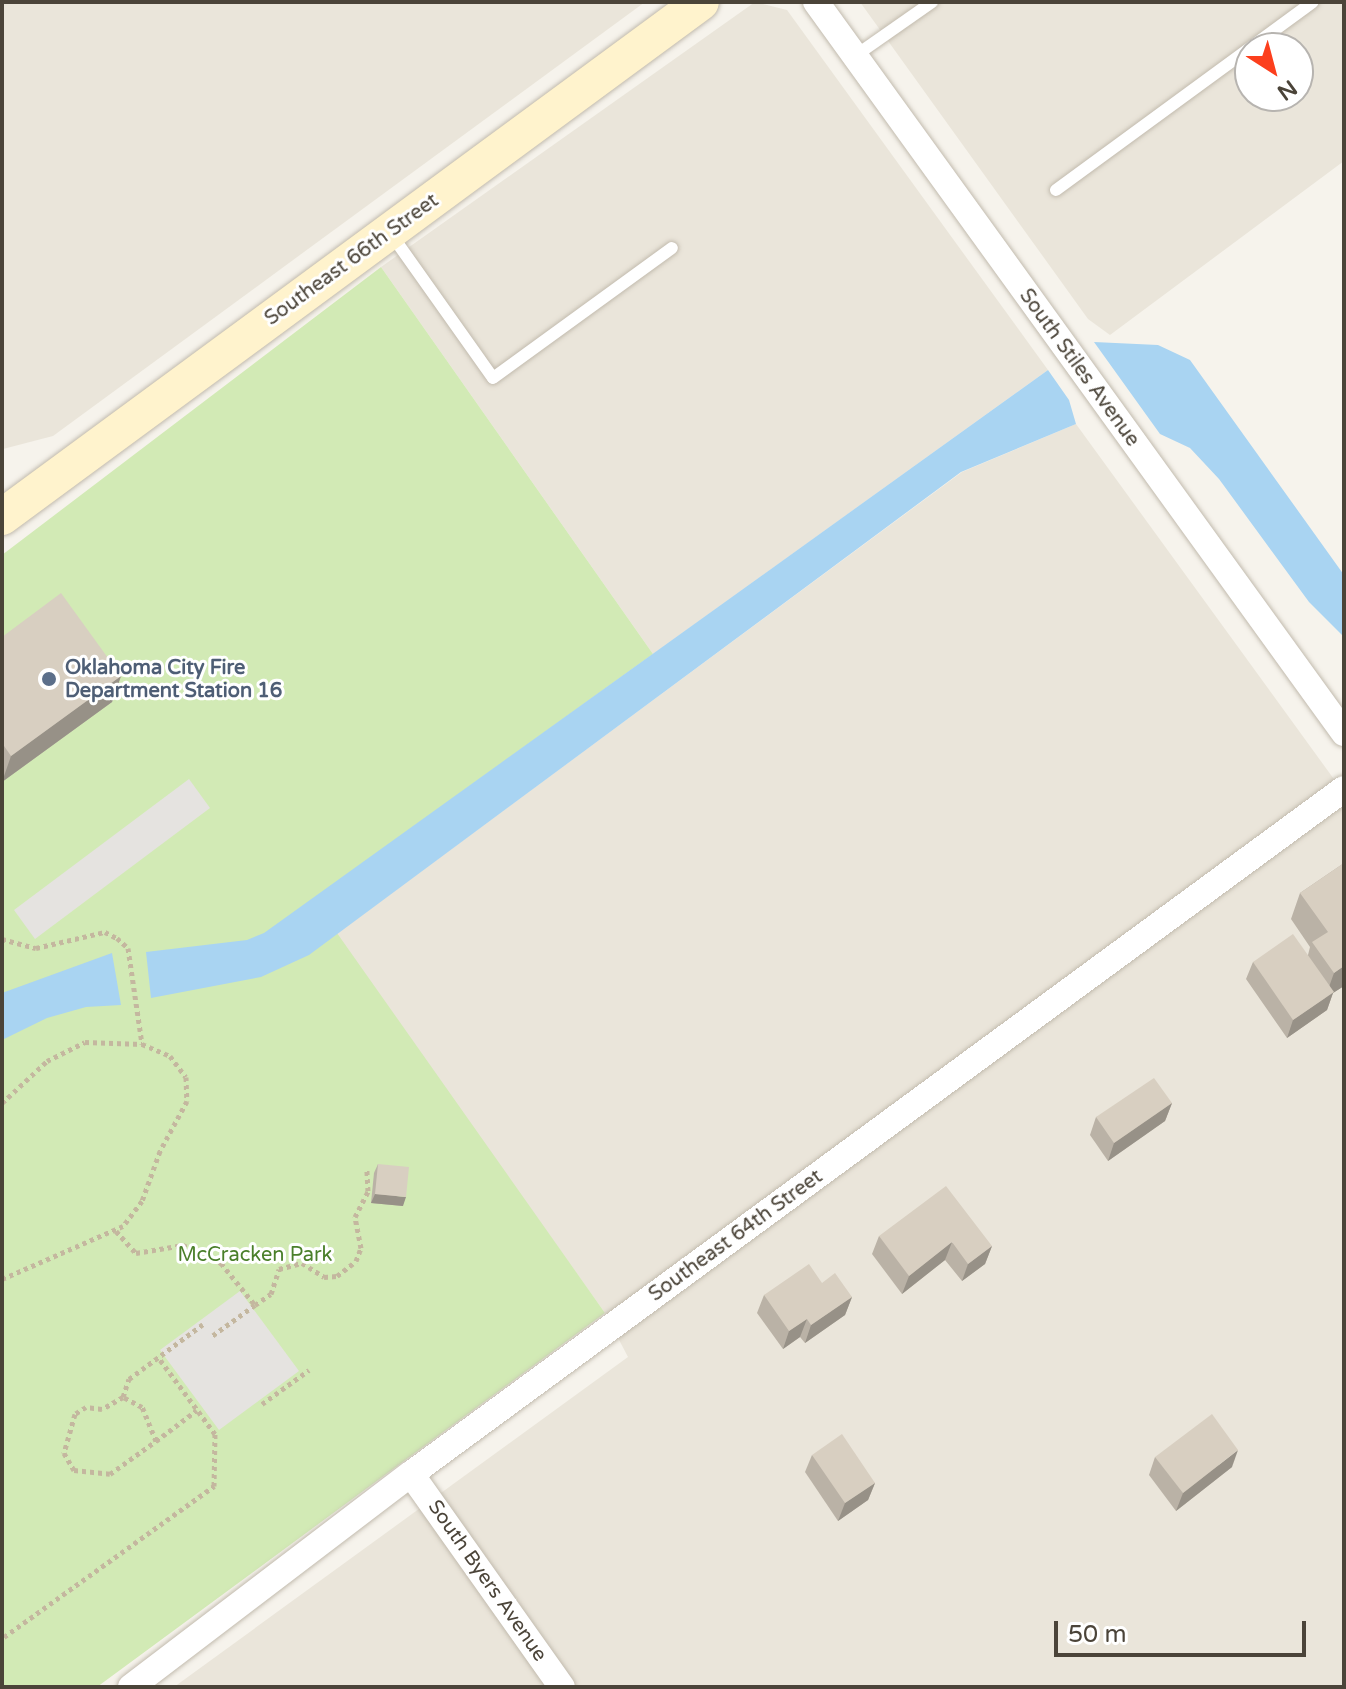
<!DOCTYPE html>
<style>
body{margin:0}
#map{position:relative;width:1346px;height:1689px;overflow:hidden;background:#f6f3ec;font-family:"Varela Round",sans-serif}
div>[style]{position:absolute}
.residential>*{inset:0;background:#eae5da}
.green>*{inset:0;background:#d2eab5}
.parking>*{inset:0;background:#e5e3e0}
.water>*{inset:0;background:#a9d4f2}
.path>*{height:5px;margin-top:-2.5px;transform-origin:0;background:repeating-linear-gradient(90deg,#c4b79f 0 4px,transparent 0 8px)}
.roads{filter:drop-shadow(0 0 2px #c2bbae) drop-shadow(0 0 2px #c2bbae)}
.lane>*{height:12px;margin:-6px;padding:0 6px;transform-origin:6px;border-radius:6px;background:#fff}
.street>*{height:26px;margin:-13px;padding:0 13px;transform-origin:13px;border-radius:13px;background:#fff}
.secondary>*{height:36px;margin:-18px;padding:0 18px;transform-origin:18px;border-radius:18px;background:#fff3cd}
.wall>*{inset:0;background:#bab2a6}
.shaded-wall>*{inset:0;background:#979187}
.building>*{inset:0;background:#d8cfc1}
.dots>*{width:22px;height:22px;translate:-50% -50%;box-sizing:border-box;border:4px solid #fff;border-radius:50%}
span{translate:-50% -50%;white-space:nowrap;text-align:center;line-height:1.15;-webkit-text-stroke:6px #fff;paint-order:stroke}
.street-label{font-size:20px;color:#4b4439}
.service-label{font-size:20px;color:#4e5e75;font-weight:700}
.left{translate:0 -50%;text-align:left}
.park-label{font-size:20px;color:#4a7f2a}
.frame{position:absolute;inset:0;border:4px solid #4b4439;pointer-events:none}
.north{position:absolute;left:1234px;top:32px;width:80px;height:80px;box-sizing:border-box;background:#fff;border:2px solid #b7b4b0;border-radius:50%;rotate:144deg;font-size:22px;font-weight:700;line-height:32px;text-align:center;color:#4b4439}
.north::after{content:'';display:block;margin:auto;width:28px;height:36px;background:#fc3f1d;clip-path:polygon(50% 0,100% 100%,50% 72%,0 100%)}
.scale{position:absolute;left:1054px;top:1621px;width:252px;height:36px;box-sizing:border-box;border:4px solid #4b4439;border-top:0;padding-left:10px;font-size:24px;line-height:28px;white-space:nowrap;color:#4b4439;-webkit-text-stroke:6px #fff;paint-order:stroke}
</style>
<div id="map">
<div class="residential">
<div style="clip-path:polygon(2px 2px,645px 2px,53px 436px,3px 449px)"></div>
<div style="clip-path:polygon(755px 2px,787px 10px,1048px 370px,653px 654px,381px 267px)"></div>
<div style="clip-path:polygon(evenodd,860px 2px,1344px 2px,1344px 161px,1110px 335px,1088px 319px,860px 2px,1250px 48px,1298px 48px,1298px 96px,1250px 96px,1250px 48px)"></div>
<div style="clip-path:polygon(1076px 424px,1344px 793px,1344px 1687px,174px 1687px,628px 1357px,605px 1313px,335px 935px,962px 472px)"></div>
</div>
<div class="green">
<div style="clip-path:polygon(381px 267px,653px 654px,313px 899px,605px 1313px,97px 1687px,2px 1687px,2px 555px)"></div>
</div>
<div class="parking">
<div style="clip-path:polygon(189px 779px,210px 808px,35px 939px,14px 910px)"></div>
<div style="clip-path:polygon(240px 1291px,299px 1371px,219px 1430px,160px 1350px)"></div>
</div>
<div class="water">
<div style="clip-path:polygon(1094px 342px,1158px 345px,1190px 360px,1344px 575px,1344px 637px,1309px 602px,1219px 479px,1190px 448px,1160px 434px)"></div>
<div style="clip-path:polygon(1048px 370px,1069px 400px,1076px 424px,961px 472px,309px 955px,261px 977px,151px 998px,146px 952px,247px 940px,264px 933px)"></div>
<div style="clip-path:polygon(112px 953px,121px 1005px,86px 1007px,47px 1018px,2px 1040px,2px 993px)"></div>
</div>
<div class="path">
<div style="left:2px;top:939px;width:35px;rotate:15deg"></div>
<div style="left:36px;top:948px;width:71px;rotate:-13.1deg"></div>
<div style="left:105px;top:932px;width:13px;rotate:27deg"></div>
<div style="left:117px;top:938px;width:15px;rotate:42deg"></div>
<div style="left:128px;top:948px;width:97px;rotate:81.7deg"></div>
<div style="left:2px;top:1103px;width:62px;rotate:-43deg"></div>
<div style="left:47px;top:1061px;width:42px;rotate:-26.6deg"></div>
<div style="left:85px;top:1042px;width:57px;rotate:2deg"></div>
<div style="left:142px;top:1044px;width:30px;rotate:23deg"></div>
<div style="left:170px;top:1056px;width:26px;rotate:53deg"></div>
<div style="left:186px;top:1077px;width:24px;rotate:88deg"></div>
<div style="left:187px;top:1101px;width:57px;rotate:118.4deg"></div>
<div style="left:160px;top:1151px;width:53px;rotate:109.8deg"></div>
<div style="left:142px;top:1201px;width:31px;rotate:127deg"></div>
<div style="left:123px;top:1226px;width:132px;rotate:156.3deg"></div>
<div style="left:116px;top:1231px;width:30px;rotate:48deg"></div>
<div style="left:136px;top:1253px;width:48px;rotate:-9.7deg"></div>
<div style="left:183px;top:1245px;width:42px;rotate:25.3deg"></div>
<div style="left:221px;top:1263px;width:54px;rotate:51deg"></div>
<div style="left:255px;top:1305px;width:53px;rotate:144.2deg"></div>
<div style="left:255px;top:1305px;width:19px;rotate:-35deg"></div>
<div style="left:271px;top:1294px;width:26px;rotate:-72deg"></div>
<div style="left:279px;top:1269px;width:24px;rotate:-15deg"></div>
<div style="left:302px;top:1263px;width:26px;rotate:32deg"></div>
<div style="left:324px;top:1277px;width:13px;rotate:-4deg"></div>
<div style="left:337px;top:1276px;width:24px;rotate:-38deg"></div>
<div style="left:356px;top:1261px;width:14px;rotate:-69deg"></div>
<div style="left:361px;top:1248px;width:32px;rotate:-101deg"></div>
<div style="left:355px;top:1217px;width:29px;rotate:-63deg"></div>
<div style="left:368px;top:1191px;width:22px;rotate:-93deg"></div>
<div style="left:123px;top:1397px;width:19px;rotate:-72deg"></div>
<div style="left:129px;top:1379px;width:92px;rotate:-36.6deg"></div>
<div style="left:262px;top:1404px;width:58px;rotate:-35.9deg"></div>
<div style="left:156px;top:1441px;width:37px;rotate:-112deg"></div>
<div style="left:142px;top:1407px;width:21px;rotate:-152deg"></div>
<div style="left:123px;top:1397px;width:24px;rotate:150deg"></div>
<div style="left:102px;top:1409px;width:16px;rotate:-173deg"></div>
<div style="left:86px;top:1407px;width:13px;rotate:148deg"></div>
<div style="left:75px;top:1414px;width:41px;rotate:105.8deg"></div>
<div style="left:64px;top:1453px;width:20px;rotate:60deg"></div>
<div style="left:74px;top:1470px;width:36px;rotate:6deg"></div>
<div style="left:110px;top:1474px;width:57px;rotate:-35.7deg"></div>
<div style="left:156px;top:1441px;width:51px;rotate:-37.1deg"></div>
<div style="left:4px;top:1637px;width:259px;rotate:-35.7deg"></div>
<div style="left:214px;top:1486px;width:52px;rotate:-88.9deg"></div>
<div style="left:215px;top:1434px;width:96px;rotate:-126.5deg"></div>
</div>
<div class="roads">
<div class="lane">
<div style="left:855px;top:56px;width:94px;rotate:-35deg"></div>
<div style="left:1056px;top:190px;width:318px;rotate:-36.2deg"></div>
<div style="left:391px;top:234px;width:176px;rotate:54.7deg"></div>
<div style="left:493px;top:378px;width:221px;rotate:-36deg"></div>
</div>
<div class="street">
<div style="left:816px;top:2px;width:902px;rotate:54.16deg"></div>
<div style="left:411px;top:1474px;width:261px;rotate:54.7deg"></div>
<div style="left:131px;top:1687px;width:352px;rotate:-37.3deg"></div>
<div style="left:411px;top:1474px;width:1157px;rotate:-36.29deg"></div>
</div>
<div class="secondary">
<div style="left:2px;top:517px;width:868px;rotate:-36.38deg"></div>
</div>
</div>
<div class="wall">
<div style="clip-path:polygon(2px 637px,121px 676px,112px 702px,2px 782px)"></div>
<div style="clip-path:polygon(1344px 863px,1344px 986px,1333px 993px,1327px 1010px,1287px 1038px,1246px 979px,1253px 962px,1308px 955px,1310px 947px,1291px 919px,1300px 893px)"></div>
<div style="clip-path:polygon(1172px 1103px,1165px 1121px,1108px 1161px,1090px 1135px,1096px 1117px)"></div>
<div style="clip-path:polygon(378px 1164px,403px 1206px,371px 1203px,374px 1173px)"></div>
<div style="clip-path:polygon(879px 1236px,992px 1246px,985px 1264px,962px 1281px,945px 1260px,902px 1294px,872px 1254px)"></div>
<div style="clip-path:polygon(822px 1283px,852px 1297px,845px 1315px,805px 1343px,800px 1337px,783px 1349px,757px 1313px,764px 1295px)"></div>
<div style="clip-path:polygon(812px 1455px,875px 1483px,868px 1500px,838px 1521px,805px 1472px)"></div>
<div style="clip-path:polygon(1155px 1457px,1232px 1467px,1176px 1511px,1149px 1475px)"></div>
</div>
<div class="shaded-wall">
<div style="clip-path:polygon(121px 676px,112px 702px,2px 782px,11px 756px)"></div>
<div style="clip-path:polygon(1344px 966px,1344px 986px,1333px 993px,1327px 1010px,1287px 1038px,1293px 1020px,1325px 998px,1334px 973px)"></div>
<div style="clip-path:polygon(1172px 1103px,1165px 1121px,1108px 1161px,1114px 1143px)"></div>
<div style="clip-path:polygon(375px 1194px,406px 1197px,403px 1206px,371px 1203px)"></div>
<div style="clip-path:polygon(952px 1242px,945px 1260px,902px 1294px,909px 1276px)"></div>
<div style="clip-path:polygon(992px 1246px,985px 1264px,962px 1281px,968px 1264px)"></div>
<div style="clip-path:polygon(852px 1297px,845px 1315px,805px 1343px,811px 1325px)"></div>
<div style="clip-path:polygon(807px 1319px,800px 1337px,783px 1349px,789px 1331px)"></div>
<div style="clip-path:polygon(1238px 1450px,1232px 1467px,1176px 1511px,1183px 1493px)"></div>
<div style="clip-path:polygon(875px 1483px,868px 1500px,838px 1521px,845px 1503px)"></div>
</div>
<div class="building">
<div style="clip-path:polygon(61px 593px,121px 676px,11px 756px,2px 743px,2px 637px)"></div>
<div style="clip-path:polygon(1344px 863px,1344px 966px,1334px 973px,1312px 942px,1328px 932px,1300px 893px)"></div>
<div style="clip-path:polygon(1293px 934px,1334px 992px,1293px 1020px,1253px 962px)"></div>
<div style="clip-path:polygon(1154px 1078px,1172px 1103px,1114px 1143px,1096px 1117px)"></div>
<div style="clip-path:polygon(378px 1164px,409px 1167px,406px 1197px,375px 1194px)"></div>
<div style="clip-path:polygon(946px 1186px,992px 1246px,968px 1264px,952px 1242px,909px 1276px,879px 1236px)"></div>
<div style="clip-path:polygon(809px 1264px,822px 1283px,835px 1273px,852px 1297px,811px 1325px,807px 1319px,789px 1331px,764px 1295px)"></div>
<div style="clip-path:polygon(1212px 1414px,1238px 1450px,1183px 1493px,1155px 1457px)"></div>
<div style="clip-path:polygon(842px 1434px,875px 1483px,845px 1503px,812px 1455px)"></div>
</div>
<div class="dots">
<div style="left:49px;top:679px;background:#5c6f8a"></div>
</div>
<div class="street-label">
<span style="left:352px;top:260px;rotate:-36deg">Southeast 66th Street</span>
<span style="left:1079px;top:368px;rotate:54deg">South Stiles Avenue</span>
<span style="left:736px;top:1236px;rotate:-36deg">Southeast 64th Street</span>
<span style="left:487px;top:1581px;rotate:55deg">South Byers Avenue</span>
</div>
<div class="service-label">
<span class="left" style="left:65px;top:680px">Oklahoma City Fire<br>Department Station 16</span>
</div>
<div class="park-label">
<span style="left:255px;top:1255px">McCracken Park</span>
</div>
<div class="frame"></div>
<div class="north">N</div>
<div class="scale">50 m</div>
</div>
